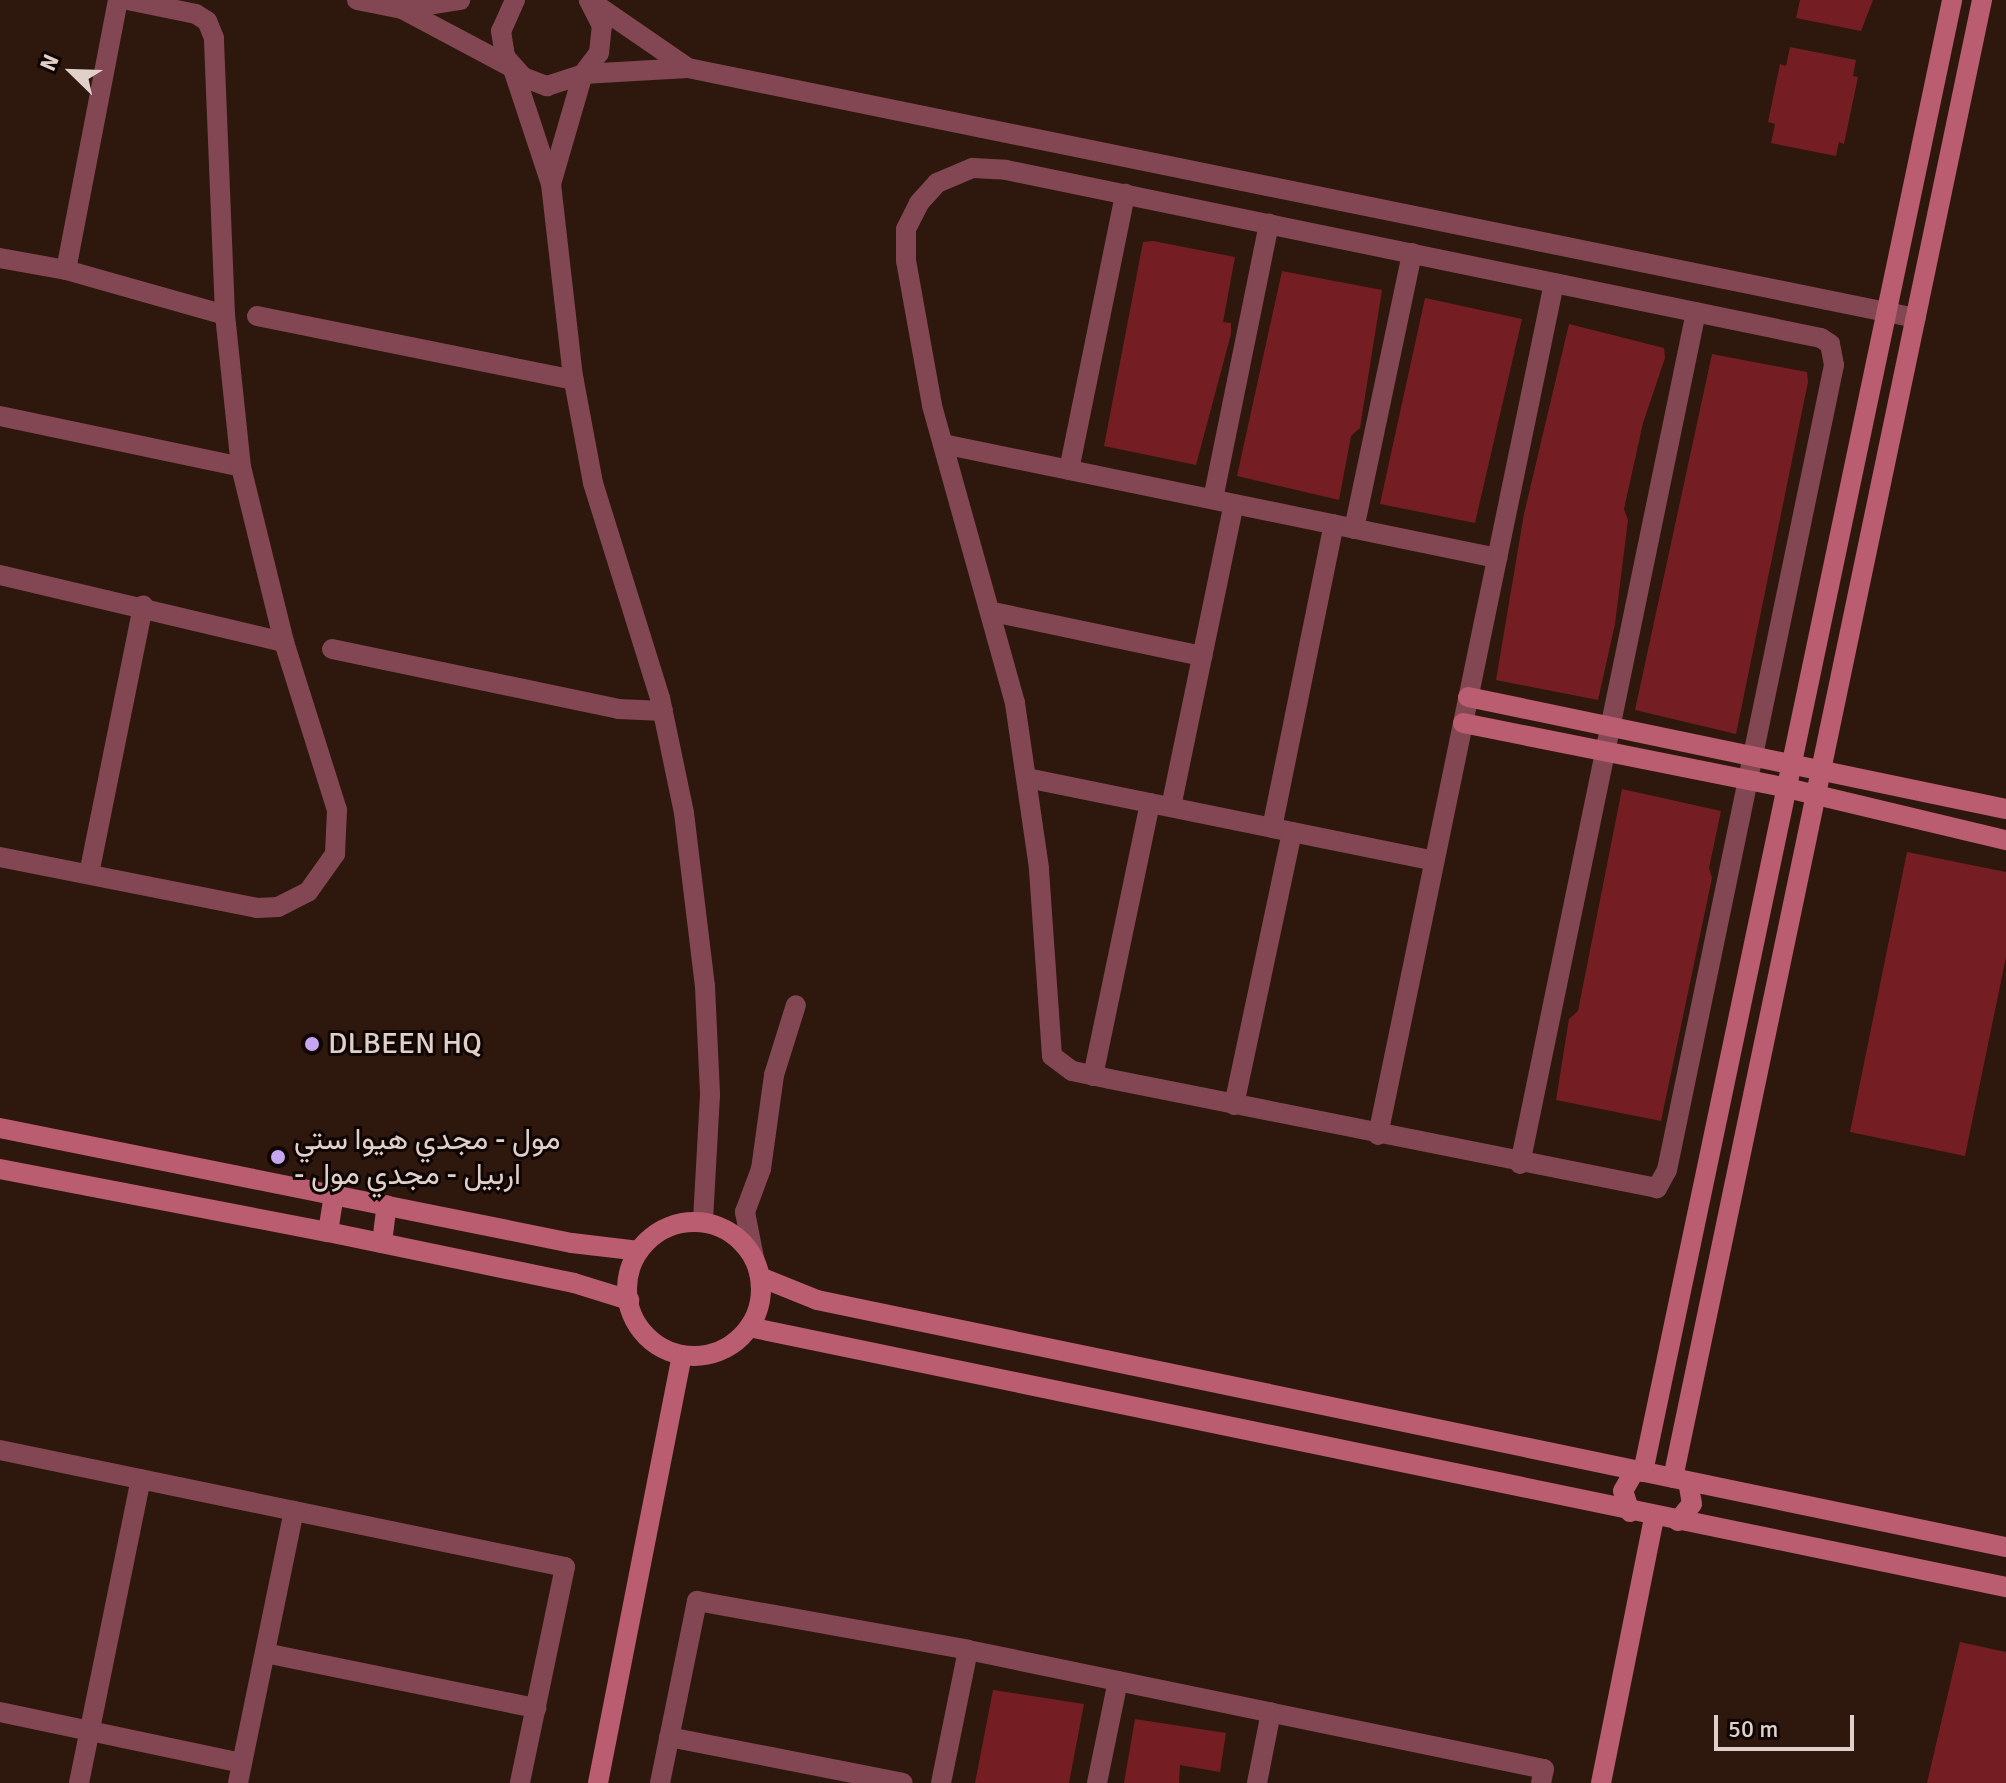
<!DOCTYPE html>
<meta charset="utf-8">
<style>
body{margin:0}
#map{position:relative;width:2006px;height:1783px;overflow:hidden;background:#2e170c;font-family:Signika,Vazirmatn,sans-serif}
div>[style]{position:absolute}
.building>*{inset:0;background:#741e24}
.street>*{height:20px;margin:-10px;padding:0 10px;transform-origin:10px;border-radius:10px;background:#824753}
.secondary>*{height:20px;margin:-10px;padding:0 10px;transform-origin:10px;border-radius:10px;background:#ba5d71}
.secondary>.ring{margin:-10px;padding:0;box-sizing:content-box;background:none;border:20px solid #ba5d71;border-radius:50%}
.dots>*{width:22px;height:22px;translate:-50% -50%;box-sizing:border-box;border:4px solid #0f0503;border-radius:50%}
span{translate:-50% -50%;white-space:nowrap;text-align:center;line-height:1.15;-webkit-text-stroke:6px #0f0503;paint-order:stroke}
.poi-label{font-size:30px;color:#e0d0c9}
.left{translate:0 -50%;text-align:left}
.north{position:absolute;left:32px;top:32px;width:80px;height:80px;-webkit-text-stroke:6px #0f0503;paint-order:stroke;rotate:293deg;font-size:22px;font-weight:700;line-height:32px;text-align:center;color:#e0d0c9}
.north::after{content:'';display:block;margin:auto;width:28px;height:36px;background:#e0d0c9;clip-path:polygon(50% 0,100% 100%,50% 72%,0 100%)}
.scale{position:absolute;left:1714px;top:1715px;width:140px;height:36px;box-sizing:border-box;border:4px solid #e0d0c9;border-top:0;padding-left:10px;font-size:24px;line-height:28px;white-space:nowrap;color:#e0d0c9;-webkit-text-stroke:6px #0f0503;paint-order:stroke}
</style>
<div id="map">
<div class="building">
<div style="clip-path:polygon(1800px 0,1873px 0,1861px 31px,1796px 18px)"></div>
<div style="clip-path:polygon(1790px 47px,1856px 60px,1853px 76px,1858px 77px,1844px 144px,1839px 142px,1836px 156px,1771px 143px,1775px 124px,1768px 122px,1780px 64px,1786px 66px)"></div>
<div style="clip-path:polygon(1153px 241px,1235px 257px,1223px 322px,1231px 323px,1231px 334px,1196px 465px,1104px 446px,1143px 242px)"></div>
<div style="clip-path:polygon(1282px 271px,1382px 290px,1360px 428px,1351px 436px,1339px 500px,1237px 476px)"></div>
<div style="clip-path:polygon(1425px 298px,1522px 319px,1475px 523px,1380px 504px)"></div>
<div style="clip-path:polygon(1569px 324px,1664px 348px,1665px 358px,1643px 423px,1624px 509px,1628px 520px,1615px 624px,1598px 700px,1496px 680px,1524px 514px)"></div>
<div style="clip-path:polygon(1712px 354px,1807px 372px,1808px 382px,1736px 734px,1635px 710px)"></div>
<div style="clip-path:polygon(1622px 789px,1721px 811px,1709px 868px,1712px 878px,1661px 1121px,1556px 1100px,1569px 1019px,1578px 1011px)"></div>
<div style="clip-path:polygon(1907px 852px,2006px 872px,2006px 957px,1965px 1156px,1850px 1132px)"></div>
<div style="clip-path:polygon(1960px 1642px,2006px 1652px,2006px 1783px,1927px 1783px)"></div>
<div style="clip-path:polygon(993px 1690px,1084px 1704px,1069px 1783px,975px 1783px)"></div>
<div style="clip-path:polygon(1135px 1719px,1226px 1733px,1220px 1772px,1180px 1765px,1179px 1783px,1124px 1783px)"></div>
</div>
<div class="street">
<div style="left:357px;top:0;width:46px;rotate:11.3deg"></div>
<div style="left:402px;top:9px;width:126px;rotate:28deg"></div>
<div style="left:515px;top:0;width:34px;rotate:114deg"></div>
<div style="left:501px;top:31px;width:26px;rotate:81deg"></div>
<div style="left:505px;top:57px;width:27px;rotate:48deg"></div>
<div style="left:523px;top:77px;width:26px;rotate:21deg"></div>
<div style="left:547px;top:86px;width:38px;rotate:-18deg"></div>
<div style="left:583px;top:74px;width:26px;rotate:-53deg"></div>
<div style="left:599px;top:53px;width:27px;rotate:-84deg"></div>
<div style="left:602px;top:26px;width:29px;rotate:-117deg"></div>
<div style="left:592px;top:2px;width:116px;rotate:34.5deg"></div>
<div style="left:402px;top:9px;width:59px;rotate:-8.8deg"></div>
<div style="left:513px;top:69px;width:121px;rotate:71.7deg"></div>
<div style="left:551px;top:184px;width:193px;rotate:83.5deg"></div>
<div style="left:573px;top:376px;width:109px;rotate:79.4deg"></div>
<div style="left:593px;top:483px;width:225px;rotate:72.7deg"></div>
<div style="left:660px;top:698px;width:117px;rotate:78.2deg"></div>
<div style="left:684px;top:813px;width:175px;rotate:83.1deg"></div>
<div style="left:705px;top:987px;width:108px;rotate:87.3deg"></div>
<div style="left:710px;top:1095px;width:127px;rotate:93.2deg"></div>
<div style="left:973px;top:168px;width:33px;rotate:3deg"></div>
<div style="left:1006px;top:170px;width:832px;rotate:11.65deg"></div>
<div style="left:1821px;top:338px;width:11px;rotate:34deg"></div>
<div style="left:1830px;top:344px;width:21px;rotate:79deg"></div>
<div style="left:1834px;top:365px;width:822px;rotate:101.72deg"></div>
<div style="left:1667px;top:1170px;width:21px;rotate:119deg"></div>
<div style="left:1657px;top:1188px;width:558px;rotate:-168.73deg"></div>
<div style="left:1110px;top:1079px;width:39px;rotate:-168deg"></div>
<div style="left:1072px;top:1071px;width:25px;rotate:-143deg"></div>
<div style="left:1052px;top:1056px;width:188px;rotate:-94deg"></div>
<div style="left:1039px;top:868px;width:167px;rotate:-98.3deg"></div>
<div style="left:1015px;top:703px;width:309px;rotate:-105.6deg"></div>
<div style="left:932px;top:405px;width:146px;rotate:-100.2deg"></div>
<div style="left:906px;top:261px;width:32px;rotate:-90deg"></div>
<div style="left:906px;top:229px;width:29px;rotate:-63deg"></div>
<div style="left:919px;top:203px;width:27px;rotate:-48deg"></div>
<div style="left:937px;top:183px;width:39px;rotate:-23deg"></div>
<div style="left:551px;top:184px;width:115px;rotate:-73.8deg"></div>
<div style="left:583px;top:74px;width:105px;rotate:-3.3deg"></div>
<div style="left:688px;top:68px;width:1253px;rotate:11.51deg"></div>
<div style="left:0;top:258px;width:67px;rotate:10.3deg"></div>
<div style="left:66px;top:270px;width:165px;rotate:15.8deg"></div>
<div style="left:66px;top:270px;width:275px;rotate:-79.1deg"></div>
<div style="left:257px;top:316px;width:323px;rotate:11.4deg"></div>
<div style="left:0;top:416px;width:246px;rotate:11.9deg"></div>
<div style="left:943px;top:444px;width:566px;rotate:11.63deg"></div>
<div style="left:1069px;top:470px;width:282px;rotate:-78.5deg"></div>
<div style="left:1213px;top:499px;width:281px;rotate:-78.5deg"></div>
<div style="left:1354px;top:529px;width:282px;rotate:-78.1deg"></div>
<div style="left:0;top:575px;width:292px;rotate:13.3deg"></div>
<div style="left:993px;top:612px;width:214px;rotate:11.9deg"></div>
<div style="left:332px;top:649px;width:292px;rotate:11.8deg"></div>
<div style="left:618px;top:709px;width:45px;rotate:2.5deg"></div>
<div style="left:1027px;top:778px;width:415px;rotate:11.5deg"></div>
<div style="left:1171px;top:807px;width:309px;rotate:-78.3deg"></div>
<div style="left:1272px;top:828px;width:310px;rotate:-78.5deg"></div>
<div style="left:0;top:857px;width:262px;rotate:11.2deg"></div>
<div style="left:257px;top:908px;width:21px;rotate:-3deg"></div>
<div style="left:278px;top:907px;width:34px;rotate:-27deg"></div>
<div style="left:308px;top:892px;width:47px;rotate:-54.6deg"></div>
<div style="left:335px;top:854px;width:44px;rotate:-87.4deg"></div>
<div style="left:337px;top:810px;width:176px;rotate:-107.5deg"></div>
<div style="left:284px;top:642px;width:180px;rotate:-103.8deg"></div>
<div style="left:241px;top:467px;width:153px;rotate:-96deg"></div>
<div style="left:225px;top:315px;width:277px;rotate:-92.3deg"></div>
<div style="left:214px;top:38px;width:18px;rotate:-112deg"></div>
<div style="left:207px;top:21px;width:13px;rotate:-148deg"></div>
<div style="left:196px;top:14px;width:70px;rotate:-168.5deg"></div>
<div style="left:89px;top:874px;width:274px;rotate:-78.6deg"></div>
<div style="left:1093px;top:1076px;width:279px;rotate:-78.2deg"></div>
<div style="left:1234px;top:1105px;width:279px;rotate:-78deg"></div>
<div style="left:1378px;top:1135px;width:870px;rotate:-78.33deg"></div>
<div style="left:1520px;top:1164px;width:870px;rotate:-78.33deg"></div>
<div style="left:754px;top:1258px;width:47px;rotate:-101.1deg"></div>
<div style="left:745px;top:1212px;width:46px;rotate:-69.6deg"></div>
<div style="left:761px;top:1169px;width:95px;rotate:-82.1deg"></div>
<div style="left:774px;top:1075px;width:73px;rotate:-72.6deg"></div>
<div style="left:0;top:1450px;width:577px;rotate:11.7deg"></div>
<div style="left:565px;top:1567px;width:221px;rotate:101.8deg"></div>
<div style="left:265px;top:1653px;width:277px;rotate:11.5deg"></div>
<div style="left:0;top:1712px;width:247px;rotate:11.9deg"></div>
<div style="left:669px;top:1737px;width:238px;rotate:11.1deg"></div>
<div style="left:79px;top:1783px;width:310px;rotate:-78.5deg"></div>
<div style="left:238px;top:1783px;width:278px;rotate:-78.4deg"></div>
<div style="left:660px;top:1783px;width:186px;rotate:-78.5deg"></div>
<div style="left:697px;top:1601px;width:275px;rotate:10.2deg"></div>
<div style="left:968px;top:1650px;width:588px;rotate:11.67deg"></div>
<div style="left:1544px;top:1769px;width:14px;rotate:102deg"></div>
<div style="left:941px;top:1783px;width:136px;rotate:-78.5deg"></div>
<div style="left:1097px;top:1783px;width:104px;rotate:-78.4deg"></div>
<div style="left:1257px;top:1783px;width:72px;rotate:-78.8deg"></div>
</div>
<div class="secondary">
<div style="left:1468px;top:697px;width:550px;rotate:11.76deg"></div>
<div style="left:1463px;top:723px;width:330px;rotate:11.3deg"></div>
<div style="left:1787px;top:788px;width:225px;rotate:13.4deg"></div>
<div style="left:0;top:1128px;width:583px;rotate:11.37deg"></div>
<div style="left:572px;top:1243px;width:67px;rotate:6.8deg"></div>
<div style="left:0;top:1169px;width:334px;rotate:10.9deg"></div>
<div style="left:328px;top:1232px;width:251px;rotate:11.7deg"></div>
<div style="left:574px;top:1283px;width:58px;rotate:17.2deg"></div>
<div class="ring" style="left:627px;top:1222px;width:114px;height:114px"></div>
<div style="left:328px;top:1232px;width:38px;rotate:-81deg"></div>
<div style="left:382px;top:1243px;width:38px;rotate:-83deg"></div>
<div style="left:760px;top:1277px;width:61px;rotate:22deg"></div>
<div style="left:817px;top:1300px;width:1214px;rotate:11.74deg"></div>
<div style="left:749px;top:1327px;width:1284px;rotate:11.69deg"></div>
<div style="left:1643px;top:1472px;width:1504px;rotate:-78.14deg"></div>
<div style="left:1673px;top:1478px;width:1510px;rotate:-78.19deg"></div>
<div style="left:1630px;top:1512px;width:22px;rotate:-108deg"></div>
<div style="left:1623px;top:1491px;width:22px;rotate:-60deg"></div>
<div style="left:1678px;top:1521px;width:22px;rotate:-51deg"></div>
<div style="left:1692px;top:1504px;width:22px;rotate:-100deg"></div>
<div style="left:598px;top:1783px;width:436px;rotate:-78.9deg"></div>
<div style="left:1601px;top:1783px;width:271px;rotate:-78.7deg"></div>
</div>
<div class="dots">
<div style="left:312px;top:1044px;background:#c6a6f0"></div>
<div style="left:278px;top:1157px;background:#c6a6f0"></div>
</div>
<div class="poi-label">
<span class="left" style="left:328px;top:1044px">DLBEEN HQ</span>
<span class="left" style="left:294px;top:1157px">مول - مجدي هيوا ستي<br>- اربيل - مجدي مول</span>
</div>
<div class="north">N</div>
<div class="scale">50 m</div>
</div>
